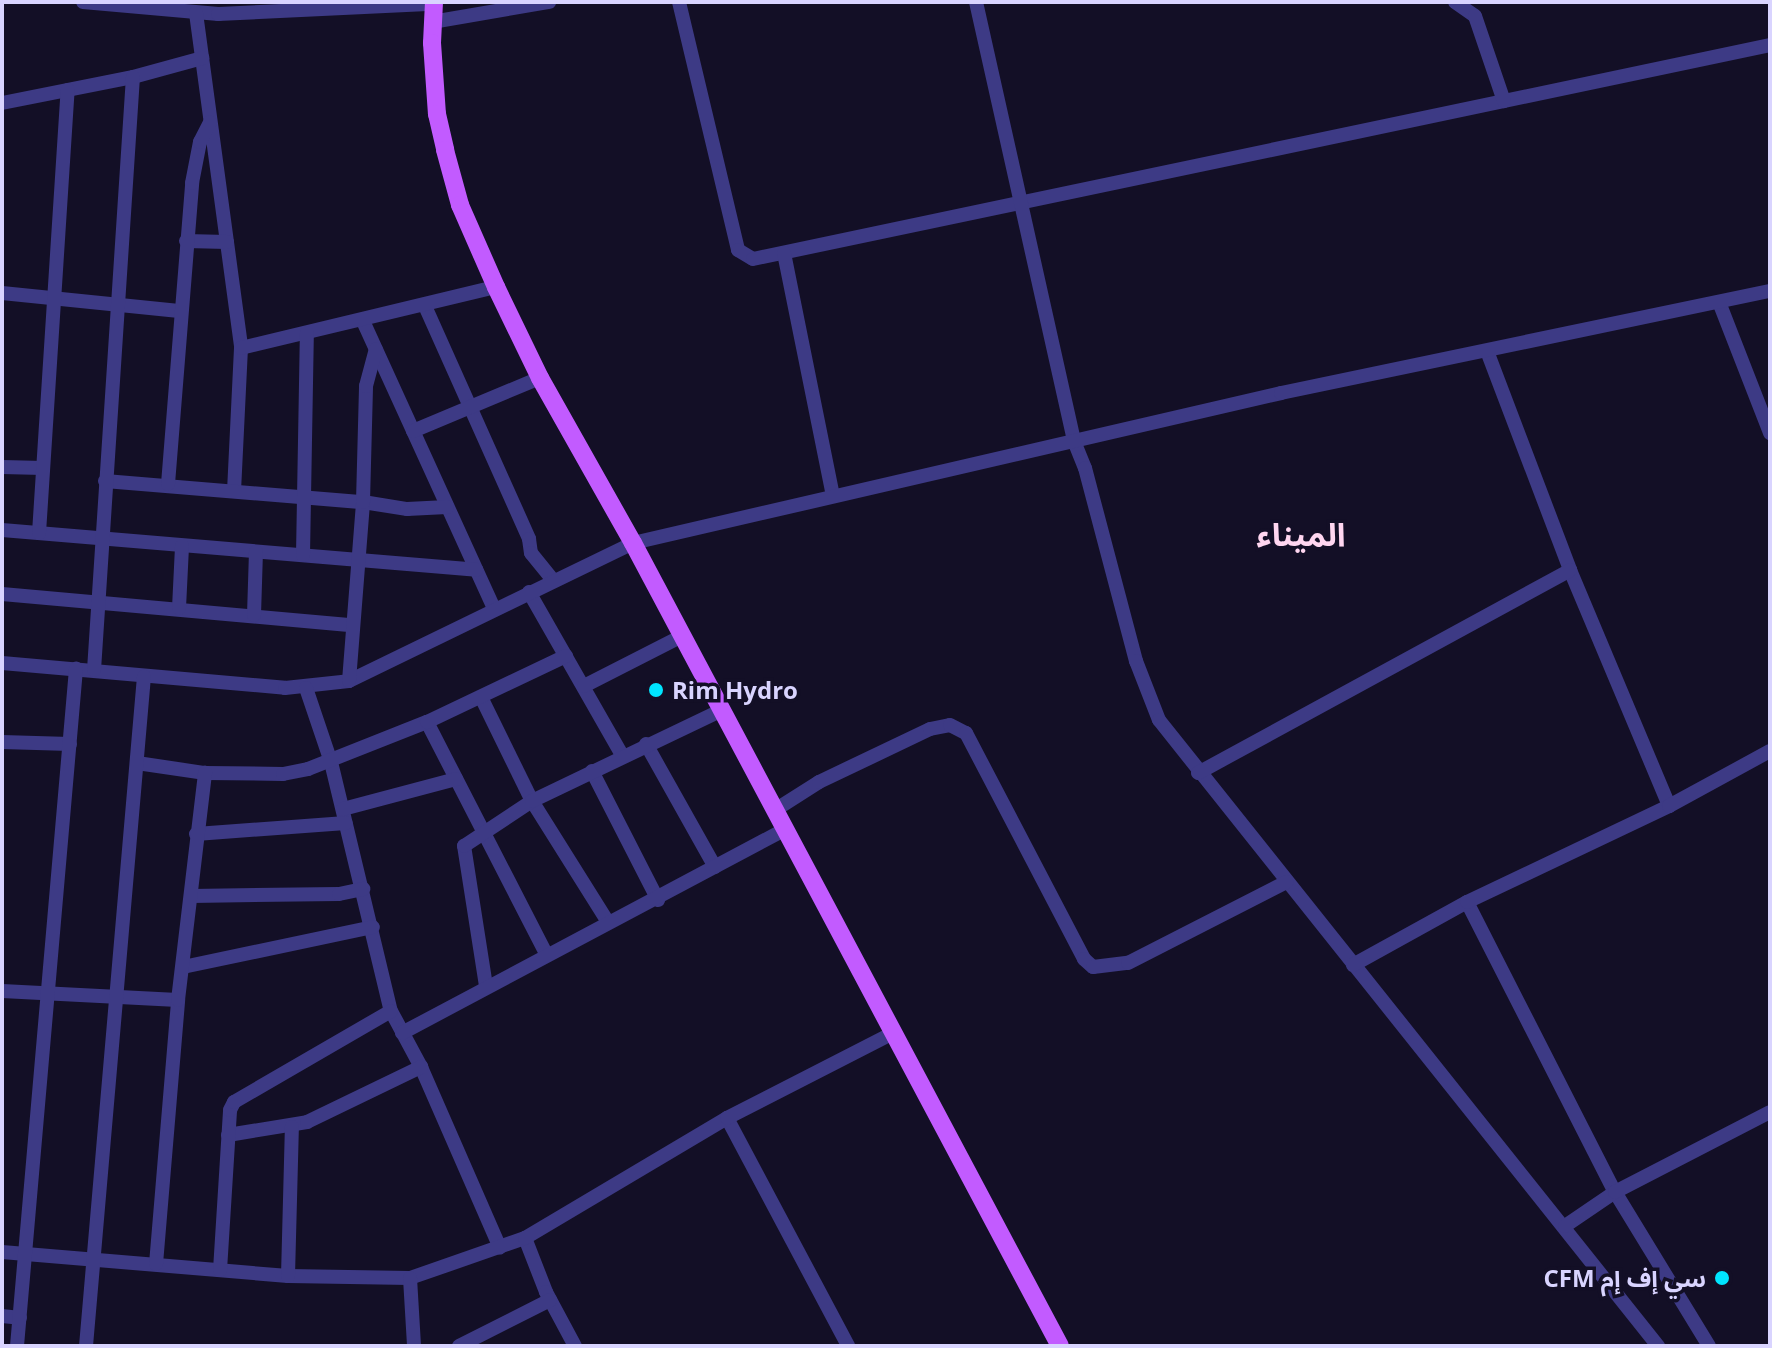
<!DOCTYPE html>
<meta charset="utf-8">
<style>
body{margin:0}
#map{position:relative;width:1772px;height:1348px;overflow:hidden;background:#130f26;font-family:"Open Sans","Noto Sans Arabic",sans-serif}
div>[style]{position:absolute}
.minor>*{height:14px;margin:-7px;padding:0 7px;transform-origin:7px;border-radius:7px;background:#3d3a85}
.major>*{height:18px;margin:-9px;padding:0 9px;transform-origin:9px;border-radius:9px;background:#c25bff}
.dots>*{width:22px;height:22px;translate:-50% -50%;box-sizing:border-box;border:4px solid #130f26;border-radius:50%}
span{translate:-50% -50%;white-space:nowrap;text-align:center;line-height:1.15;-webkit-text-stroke:7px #130f26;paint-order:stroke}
.poi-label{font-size:24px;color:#d9d4ff;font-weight:700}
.left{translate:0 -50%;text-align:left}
.right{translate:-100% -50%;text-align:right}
.district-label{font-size:32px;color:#ffd6f0;font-weight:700}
.frame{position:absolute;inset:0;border:4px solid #d9d4ff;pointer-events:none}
</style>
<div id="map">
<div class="minor">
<div style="left:83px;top:2px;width:136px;rotate:5.1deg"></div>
<div style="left:218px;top:14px;width:215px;rotate:-2.7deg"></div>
<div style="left:679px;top:2px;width:255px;rotate:76.6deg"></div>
<div style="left:738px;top:250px;width:17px;rotate:31deg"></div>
<div style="left:753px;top:259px;width:1039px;rotate:-11.88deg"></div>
<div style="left:976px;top:2px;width:450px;rotate:77.4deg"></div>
<div style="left:1074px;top:441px;width:29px;rotate:68deg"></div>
<div style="left:1085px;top:468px;width:200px;rotate:75.2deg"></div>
<div style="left:1136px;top:661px;width:63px;rotate:68.7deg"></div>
<div style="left:1159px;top:720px;width:801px;rotate:51.44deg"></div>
<div style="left:1455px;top:2px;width:24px;rotate:35deg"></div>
<div style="left:1475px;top:16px;width:90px;rotate:71.2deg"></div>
<div style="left:196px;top:13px;width:338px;rotate:82.3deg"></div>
<div style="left:241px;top:348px;width:142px;rotate:92.8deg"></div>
<div style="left:432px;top:22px;width:119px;rotate:-9.7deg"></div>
<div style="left:2px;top:103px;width:134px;rotate:-11.2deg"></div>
<div style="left:133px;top:77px;width:72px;rotate:-15.4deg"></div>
<div style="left:186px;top:241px;width:41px;rotate:1.4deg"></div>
<div style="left:784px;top:253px;width:247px;rotate:78.6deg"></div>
<div style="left:2px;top:293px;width:178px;rotate:5.8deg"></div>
<div style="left:1719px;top:302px;width:141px;rotate:68.7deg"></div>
<div style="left:425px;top:306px;width:255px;rotate:65.9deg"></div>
<div style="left:529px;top:539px;width:14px;rotate:82deg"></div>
<div style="left:531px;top:553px;width:35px;rotate:51deg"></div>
<div style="left:363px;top:321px;width:315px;rotate:65.5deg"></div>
<div style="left:241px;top:348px;width:262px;rotate:-13.5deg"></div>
<div style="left:1487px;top:351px;width:234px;rotate:69.2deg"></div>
<div style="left:1570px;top:570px;width:256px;rotate:67.2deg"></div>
<div style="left:413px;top:431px;width:138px;rotate:-22.7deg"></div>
<div style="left:2px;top:467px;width:41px;rotate:1.4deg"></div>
<div style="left:105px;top:481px;width:259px;rotate:4.7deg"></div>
<div style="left:363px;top:502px;width:45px;rotate:9deg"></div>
<div style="left:407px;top:509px;width:40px;rotate:-2.9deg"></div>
<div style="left:168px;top:484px;width:302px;rotate:-85.4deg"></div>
<div style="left:192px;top:183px;width:42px;rotate:-79deg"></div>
<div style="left:200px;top:142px;width:22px;rotate:-63deg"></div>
<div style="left:2px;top:530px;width:476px;rotate:4.8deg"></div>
<div style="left:39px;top:533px;width:444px;rotate:-86.3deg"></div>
<div style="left:303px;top:555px;width:222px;rotate:-89deg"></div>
<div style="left:529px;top:592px;width:188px;rotate:60.3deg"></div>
<div style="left:2px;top:594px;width:351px;rotate:5.1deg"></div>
<div style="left:179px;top:608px;width:62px;rotate:-87.2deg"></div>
<div style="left:254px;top:615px;width:63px;rotate:-88.2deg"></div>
<div style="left:2px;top:663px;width:284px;rotate:5deg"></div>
<div style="left:285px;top:688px;width:64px;rotate:-6.2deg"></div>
<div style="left:349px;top:681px;width:316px;rotate:-25.9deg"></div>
<div style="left:633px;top:543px;width:665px;rotate:-13.03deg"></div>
<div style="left:1281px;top:393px;width:500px;rotate:-11.8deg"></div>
<div style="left:94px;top:670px;width:594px;rotate:-86.24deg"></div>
<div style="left:349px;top:681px;width:180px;rotate:-85.5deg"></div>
<div style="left:363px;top:502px;width:116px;rotate:-88.5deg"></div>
<div style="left:366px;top:386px;width:38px;rotate:-75deg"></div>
<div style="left:584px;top:686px;width:110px;rotate:-27deg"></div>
<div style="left:306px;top:688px;width:78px;rotate:71.3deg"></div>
<div style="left:331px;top:762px;width:256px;rotate:76.5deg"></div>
<div style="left:391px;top:1011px;width:64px;rotate:61.8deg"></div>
<div style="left:421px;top:1067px;width:197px;rotate:66.4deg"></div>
<div style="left:481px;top:697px;width:116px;rotate:63.9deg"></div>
<div style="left:532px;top:801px;width:143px;rotate:57.9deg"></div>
<div style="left:427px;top:722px;width:261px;rotate:62.8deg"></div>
<div style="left:2px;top:742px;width:68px;rotate:1.7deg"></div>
<div style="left:646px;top:744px;width:141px;rotate:60.7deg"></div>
<div style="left:137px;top:763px;width:69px;rotate:8.4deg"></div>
<div style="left:205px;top:773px;width:78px;rotate:0.7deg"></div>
<div style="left:283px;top:774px;width:25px;rotate:-11deg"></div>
<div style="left:308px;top:769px;width:128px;rotate:-21.6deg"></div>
<div style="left:427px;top:722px;width:154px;rotate:-25.4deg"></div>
<div style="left:592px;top:771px;width:145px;rotate:62.9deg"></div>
<div style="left:1198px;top:773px;width:424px;rotate:-28.6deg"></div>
<div style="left:343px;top:809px;width:117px;rotate:-14.9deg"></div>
<div style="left:775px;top:810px;width:52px;rotate:-32.5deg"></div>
<div style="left:819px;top:782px;width:123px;rotate:-25.5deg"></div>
<div style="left:930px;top:729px;width:20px;rotate:-11deg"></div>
<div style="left:950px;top:725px;width:18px;rotate:27deg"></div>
<div style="left:966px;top:733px;width:255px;rotate:62.4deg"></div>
<div style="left:1084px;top:959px;width:12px;rotate:42deg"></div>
<div style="left:1093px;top:967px;width:35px;rotate:-7deg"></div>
<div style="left:1128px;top:963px;width:178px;rotate:-27.1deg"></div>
<div style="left:196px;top:834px;width:150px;rotate:-4.2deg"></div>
<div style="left:191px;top:896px;width:148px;rotate:-0.8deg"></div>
<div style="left:339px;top:894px;width:25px;rotate:-12deg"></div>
<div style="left:1467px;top:902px;width:326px;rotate:63deg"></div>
<div style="left:1615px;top:1192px;width:180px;rotate:58.6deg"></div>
<div style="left:1353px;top:965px;width:130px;rotate:-28.9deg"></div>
<div style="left:1467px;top:902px;width:224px;rotate:-25.4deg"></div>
<div style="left:1669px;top:806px;width:115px;rotate:-28.6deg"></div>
<div style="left:183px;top:967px;width:194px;rotate:-11.9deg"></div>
<div style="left:486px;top:986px;width:142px;rotate:-98.9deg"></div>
<div style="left:464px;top:846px;width:82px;rotate:-33.5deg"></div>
<div style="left:532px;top:801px;width:211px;rotate:-25.6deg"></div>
<div style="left:2px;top:991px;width:176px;rotate:2.9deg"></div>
<div style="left:402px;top:1033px;width:434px;rotate:-28deg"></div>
<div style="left:727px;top:1118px;width:258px;rotate:62deg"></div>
<div style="left:228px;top:1135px;width:80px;rotate:-9.3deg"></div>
<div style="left:307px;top:1122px;width:127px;rotate:-25.8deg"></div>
<div style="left:1565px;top:1226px;width:60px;rotate:-34.2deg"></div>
<div style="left:1615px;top:1192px;width:174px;rotate:-27.3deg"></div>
<div style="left:525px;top:1238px;width:58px;rotate:68.7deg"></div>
<div style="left:546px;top:1292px;width:61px;rotate:61.8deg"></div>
<div style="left:2px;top:1252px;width:287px;rotate:4.8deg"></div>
<div style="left:288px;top:1276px;width:122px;rotate:0.9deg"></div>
<div style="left:410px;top:1278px;width:122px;rotate:-19.2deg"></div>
<div style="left:525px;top:1238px;width:235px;rotate:-30.7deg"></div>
<div style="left:727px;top:1118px;width:186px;rotate:-27.1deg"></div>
<div style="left:156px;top:1264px;width:265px;rotate:-85.2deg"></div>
<div style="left:178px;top:1000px;width:229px;rotate:-83.2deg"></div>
<div style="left:220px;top:1270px;width:160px;rotate:-86.4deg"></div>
<div style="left:230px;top:1110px;width:9px;rotate:-63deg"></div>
<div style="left:234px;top:1102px;width:181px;rotate:-30.1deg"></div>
<div style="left:288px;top:1276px;width:149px;rotate:-88.5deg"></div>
<div style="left:410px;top:1278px;width:68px;rotate:86.6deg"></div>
<div style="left:2px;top:1316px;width:18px;rotate:6deg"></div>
<div style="left:17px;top:1346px;width:680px;rotate:-85.02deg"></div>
<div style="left:86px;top:1346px;width:672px;rotate:-85.05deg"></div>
<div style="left:459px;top:1346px;width:102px;rotate:-26.8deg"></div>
</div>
<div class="major">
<div style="left:434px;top:2px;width:41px;rotate:92.8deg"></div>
<div style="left:432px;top:43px;width:71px;rotate:86deg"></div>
<div style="left:437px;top:114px;width:37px;rotate:77deg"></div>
<div style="left:445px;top:150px;width:57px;rotate:74.7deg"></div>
<div style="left:460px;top:205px;width:90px;rotate:66.3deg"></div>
<div style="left:496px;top:287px;width:101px;rotate:64.2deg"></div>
<div style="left:540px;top:378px;width:189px;rotate:60.6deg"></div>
<div style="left:633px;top:543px;width:909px;rotate:62deg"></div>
</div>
<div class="dots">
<div style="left:656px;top:690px;background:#00e5ff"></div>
<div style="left:1722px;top:1278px;background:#00e5ff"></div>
</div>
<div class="poi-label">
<span class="left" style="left:672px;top:690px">Rim Hydro</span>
<span class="right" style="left:1706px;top:1278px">CFM سي إف إم</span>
</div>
<div class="district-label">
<span style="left:1301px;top:534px">الميناء</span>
</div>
<div class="frame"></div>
</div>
